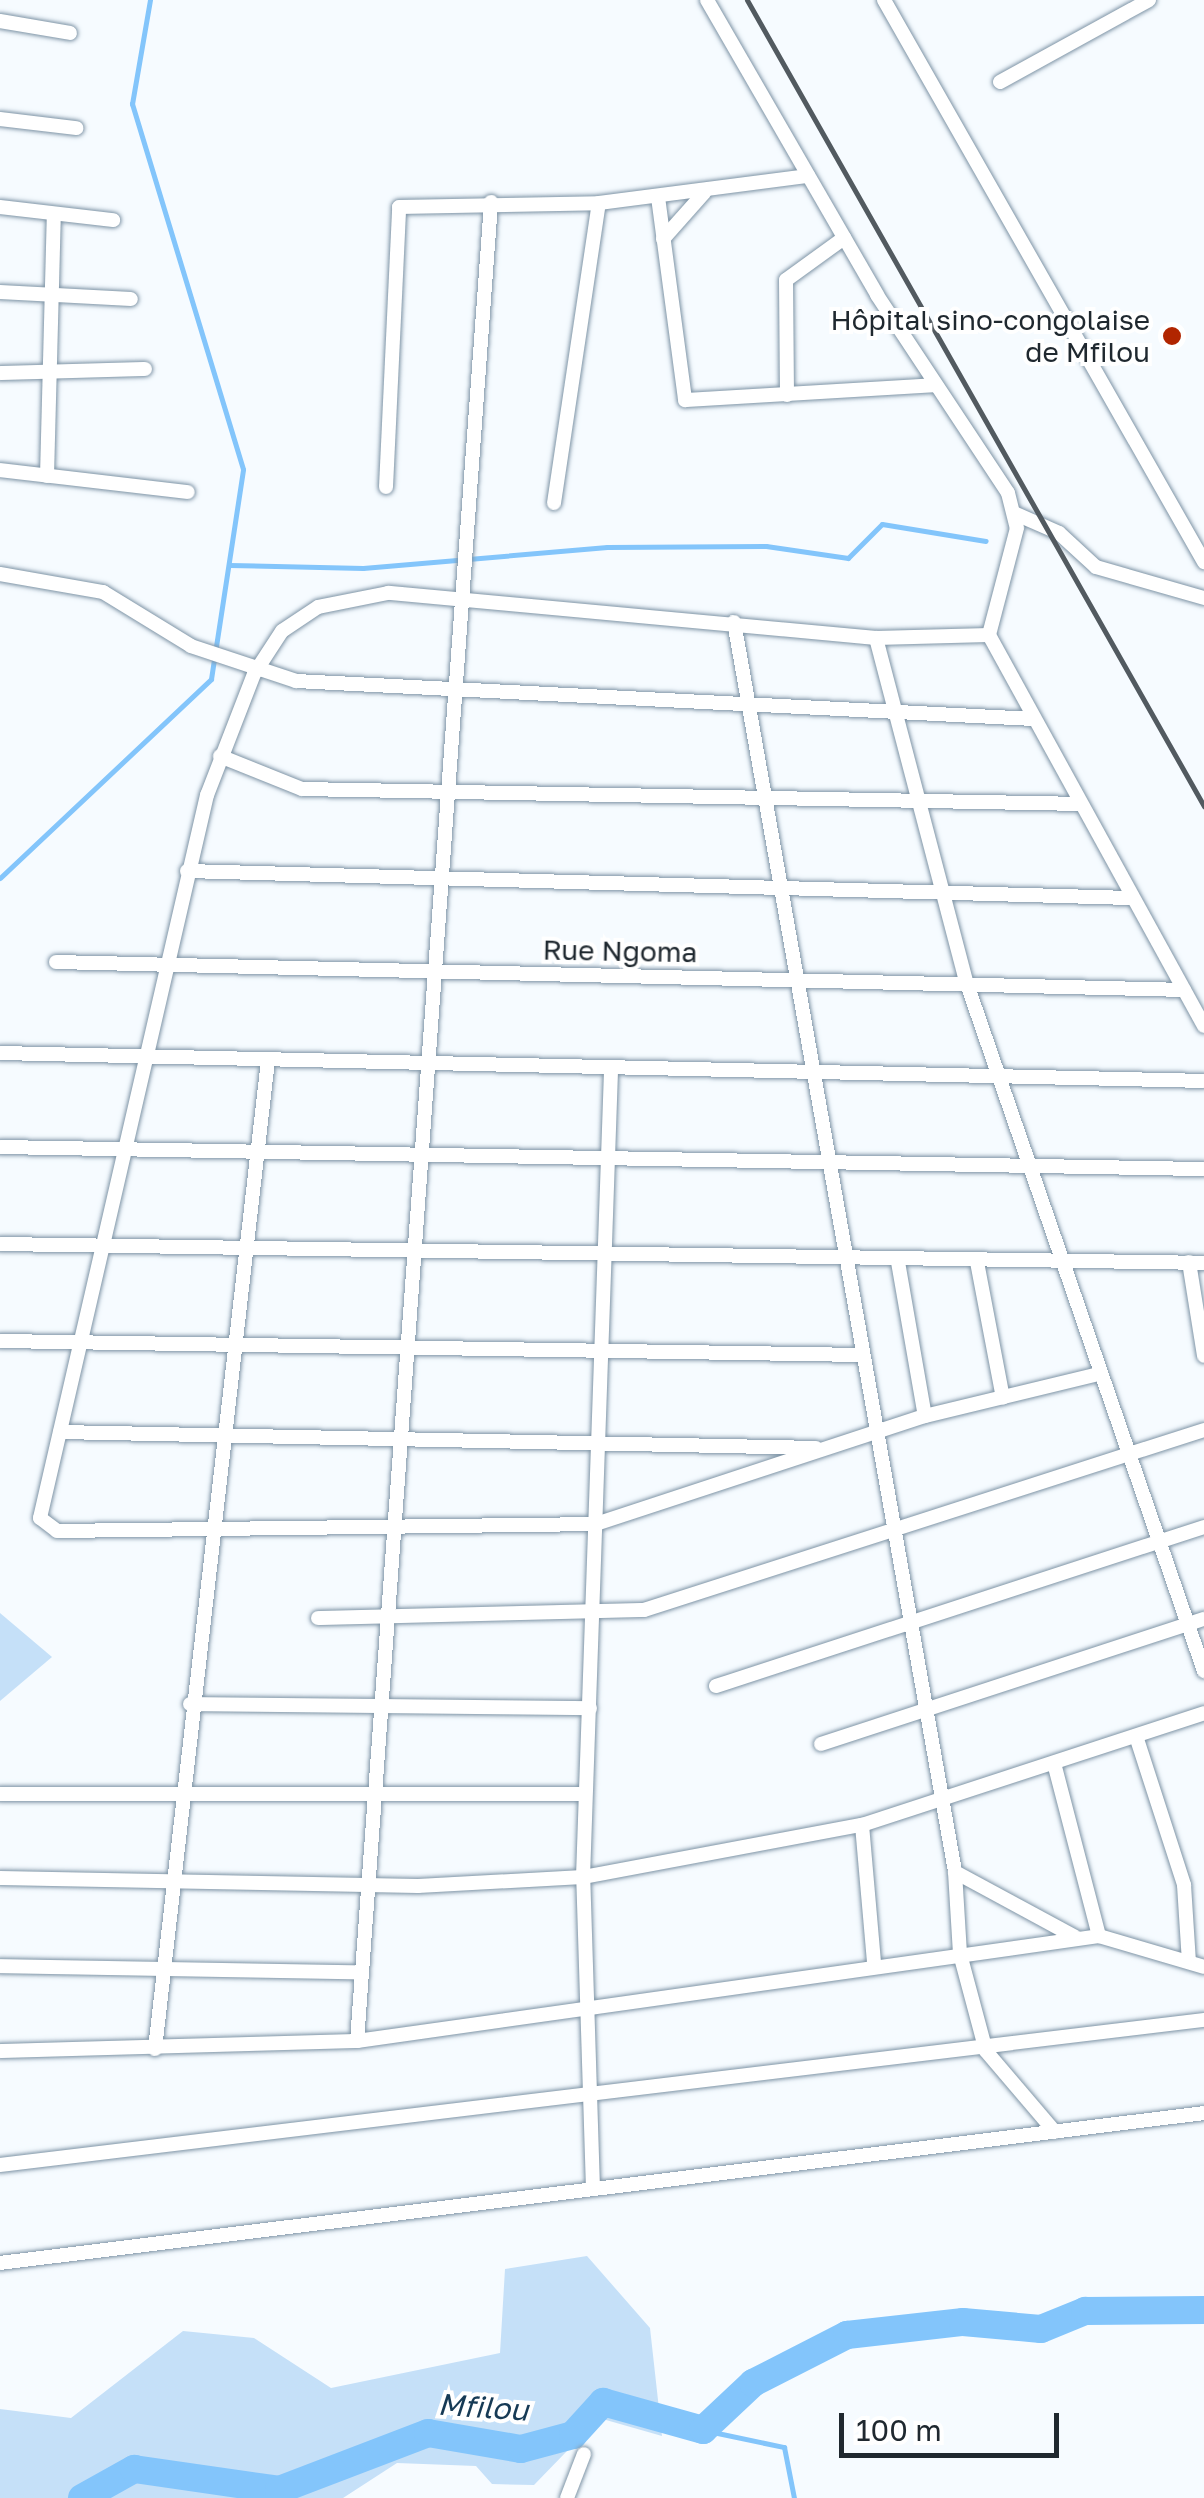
<!DOCTYPE html>
<meta charset="utf-8">
<style>
body{margin:0}
#map{position:relative;width:1204px;height:2498px;overflow:hidden;background:#f6fbff;font-family:"Golos Text",sans-serif}
div>[style]{position:absolute}
.green>*{inset:0;background:#c5e0f8}
.stream>*{height:5px;margin:-2.5px;padding:0 2.5px;transform-origin:2.5px;border-radius:2.5px;background:#83c5fb}
.river>*{height:28px;margin:-14px;padding:0 14px;transform-origin:14px;border-radius:14px;background:#83c5fb}
.roads{filter:drop-shadow(0 0 2px #7e94a6) drop-shadow(0 0 2px #7e94a6)}
.minor>*{height:14px;margin:-7px;padding:0 7px;transform-origin:7px;border-radius:7px;background:#fff}
.rail>*{height:5px;margin:-2.5px;padding:0 2.5px;transform-origin:2.5px;border-radius:2.5px;background:#525a60}
.dots>*{width:28px;height:28px;translate:-50% -50%;box-sizing:border-box;border:5px solid #fff;border-radius:50%}
span{translate:-50% -50%;white-space:nowrap;text-align:center;line-height:1.15;-webkit-text-stroke:8px #fff;paint-order:stroke}
.poi-label{font-size:28px;color:#1f282f}
.right{translate:-100% -50%;text-align:right}
.street-label{font-size:28px;color:#1f282f}
.water-label{font-size:30px;color:#163a55;font-style:italic}
.scale{position:absolute;left:839px;top:2413px;width:220px;height:45px;box-sizing:border-box;border:5px solid #1f282f;border-top:0;padding-left:12px;font-size:30px;line-height:35px;white-space:nowrap;color:#1f282f;-webkit-text-stroke:8px #fff;paint-order:stroke}
</style>
<div id="map">
<div class="green">
<div style="clip-path:polygon(0 1613px,52px 1657px,0 1701px)"></div>
<div style="clip-path:polygon(587px 2256px,650px 2328px,662px 2436px,599px 2418px,534px 2485px,492px 2484px,476px 2466px,397px 2463px,343px 2498px,0 2498px,0 2409px,71px 2418px,183px 2331px,254px 2338px,331px 2388px,500px 2353px,505px 2269px)"></div>
</div>
<div class="stream">
<div style="left:229px;top:565px;width:134px;rotate:1.3deg"></div>
<div style="left:363px;top:568px;width:245px;rotate:-4.9deg"></div>
<div style="left:607px;top:547px;width:159px;rotate:-0.4deg"></div>
<div style="left:766px;top:546px;width:83px;rotate:8.3deg"></div>
<div style="left:848px;top:558px;width:48px;rotate:-45deg"></div>
<div style="left:882px;top:524px;width:105px;rotate:9.3deg"></div>
<div style="left:0;top:878px;width:290px;rotate:-43.3deg"></div>
<div style="left:211px;top:679px;width:212px;rotate:-81.3deg"></div>
<div style="left:243px;top:469px;width:382px;rotate:-106.9deg"></div>
<div style="left:132px;top:104px;width:106px;rotate:-80.2deg"></div>
<div style="left:703px;top:2430px;width:83px;rotate:11.9deg"></div>
<div style="left:784px;top:2447px;width:52px;rotate:78.9deg"></div>
</div>
<div class="river">
<div style="left:82px;top:2498px;width:60px;rotate:-29.1deg"></div>
<div style="left:134px;top:2469px;width:147px;rotate:8.2deg"></div>
<div style="left:279px;top:2490px;width:160px;rotate:-20.9deg"></div>
<div style="left:428px;top:2433px;width:94px;rotate:9.8deg"></div>
<div style="left:521px;top:2449px;width:54px;rotate:-15.1deg"></div>
<div style="left:573px;top:2435px;width:45px;rotate:-47.7deg"></div>
<div style="left:603px;top:2402px;width:104px;rotate:15.6deg"></div>
<div style="left:703px;top:2430px;width:69px;rotate:-43.2deg"></div>
<div style="left:753px;top:2383px;width:106px;rotate:-27.1deg"></div>
<div style="left:847px;top:2335px;width:117px;rotate:-6.4deg"></div>
<div style="left:963px;top:2322px;width:78px;rotate:5.1deg"></div>
<div style="left:1041px;top:2329px;width:48px;rotate:-22.2deg"></div>
<div style="left:1085px;top:2311px;width:119px;rotate:-0.5deg"></div>
</div>
<div class="roads">
<div class="minor">
<div style="left:707px;top:0;width:340px;rotate:60deg"></div>
<div style="left:877px;top:295px;width:237px;rotate:56.5deg"></div>
<div style="left:1008px;top:493px;width:36px;rotate:76deg"></div>
<div style="left:1017px;top:528px;width:111px;rotate:104.7deg"></div>
<div style="left:989px;top:635px;width:446px;rotate:61.2deg"></div>
<div style="left:884px;top:0;width:647px;rotate:60.34deg"></div>
<div style="left:0;top:21px;width:71px;rotate:9.7deg"></div>
<div style="left:1000px;top:82px;width:170px;rotate:-28.8deg"></div>
<div style="left:0;top:119px;width:77px;rotate:6.8deg"></div>
<div style="left:658px;top:197px;width:205px;rotate:82.4deg"></div>
<div style="left:685px;top:400px;width:250px;rotate:-3.4deg"></div>
<div style="left:0;top:207px;width:114px;rotate:6.6deg"></div>
<div style="left:663px;top:239px;width:62px;rotate:-48.3deg"></div>
<div style="left:0;top:292px;width:131px;rotate:3.1deg"></div>
<div style="left:0;top:373px;width:145px;rotate:-1.6deg"></div>
<div style="left:787px;top:395px;width:115px;rotate:-90.5deg"></div>
<div style="left:786px;top:280px;width:72px;rotate:-35.9deg"></div>
<div style="left:0;top:470px;width:189px;rotate:6.7deg"></div>
<div style="left:47px;top:476px;width:262px;rotate:-88.5deg"></div>
<div style="left:386px;top:487px;width:280px;rotate:-87.3deg"></div>
<div style="left:399px;top:207px;width:200px;rotate:-1.1deg"></div>
<div style="left:599px;top:203px;width:211px;rotate:-7.4deg"></div>
<div style="left:554px;top:503px;width:303px;rotate:-81.5deg"></div>
<div style="left:1016px;top:514px;width:47px;rotate:23.8deg"></div>
<div style="left:1059px;top:533px;width:50px;rotate:42.6deg"></div>
<div style="left:1096px;top:567px;width:112px;rotate:16deg"></div>
<div style="left:0;top:574px;width:105px;rotate:9.9deg"></div>
<div style="left:103px;top:592px;width:103px;rotate:31.5deg"></div>
<div style="left:191px;top:646px;width:111px;rotate:18.4deg"></div>
<div style="left:296px;top:681px;width:738px;rotate:2.95deg"></div>
<div style="left:734px;top:622px;width:1269px;rotate:79.97deg"></div>
<div style="left:955px;top:1872px;width:82px;rotate:86.5deg"></div>
<div style="left:960px;top:1954px;width:100px;rotate:75deg"></div>
<div style="left:986px;top:2051px;width:106px;rotate:49.6deg"></div>
<div style="left:989px;top:635px;width:113px;rotate:178.5deg"></div>
<div style="left:876px;top:638px;width:490px;rotate:-174.7deg"></div>
<div style="left:388px;top:593px;width:71px;rotate:168.7deg"></div>
<div style="left:318px;top:607px;width:43px;rotate:146.3deg"></div>
<div style="left:282px;top:631px;width:51px;rotate:123.1deg"></div>
<div style="left:254px;top:674px;width:130px;rotate:111.2deg"></div>
<div style="left:207px;top:795px;width:742px;rotate:103.01deg"></div>
<div style="left:40px;top:1518px;width:21px;rotate:37deg"></div>
<div style="left:57px;top:1531px;width:539px;rotate:-0.74deg"></div>
<div style="left:596px;top:1524px;width:346px;rotate:-18.2deg"></div>
<div style="left:925px;top:1416px;width:178px;rotate:-13.6deg"></div>
<div style="left:876px;top:638px;width:355px;rotate:75.3deg"></div>
<div style="left:966px;top:981px;width:730px;rotate:70.97deg"></div>
<div style="left:220px;top:756px;width:88px;rotate:21.9deg"></div>
<div style="left:302px;top:789px;width:778px;rotate:1.1deg"></div>
<div style="left:187px;top:871px;width:945px;rotate:1.64deg"></div>
<div style="left:56px;top:962px;width:1128px;rotate:1.42deg"></div>
<div style="left:0;top:1053px;width:1204px;rotate:1.33deg"></div>
<div style="left:0;top:1147px;width:1204px;rotate:1.05deg"></div>
<div style="left:0;top:1244px;width:1204px;rotate:0.9deg"></div>
<div style="left:898px;top:1262px;width:156px;rotate:80.1deg"></div>
<div style="left:977px;top:1262px;width:138px;rotate:79.2deg"></div>
<div style="left:1189px;top:1262px;width:95px;rotate:80.9deg"></div>
<div style="left:0;top:1341px;width:859px;rotate:0.93deg"></div>
<div style="left:60px;top:1432px;width:756px;rotate:1.21deg"></div>
<div style="left:318px;top:1618px;width:326px;rotate:-1.4deg"></div>
<div style="left:644px;top:1610px;width:588px;rotate:-17.82deg"></div>
<div style="left:716px;top:1686px;width:513px;rotate:-18.05deg"></div>
<div style="left:190px;top:1704px;width:400px;rotate:0.6deg"></div>
<div style="left:1136px;top:1736px;width:157px;rotate:72.1deg"></div>
<div style="left:1184px;top:1885px;width:77px;rotate:86.3deg"></div>
<div style="left:821px;top:1744px;width:403px;rotate:-18.1deg"></div>
<div style="left:1054px;top:1763px;width:179px;rotate:75.4deg"></div>
<div style="left:0;top:1794px;width:585px"></div>
<div style="left:862px;top:1825px;width:138px;rotate:85deg"></div>
<div style="left:955px;top:1872px;width:136px;rotate:28.4deg"></div>
<div style="left:0;top:1878px;width:418px;rotate:1.1deg"></div>
<div style="left:418px;top:1886px;width:165px;rotate:-3.1deg"></div>
<div style="left:583px;top:1877px;width:284px;rotate:-10.6deg"></div>
<div style="left:862px;top:1825px;width:360px;rotate:-18.1deg"></div>
<div style="left:0;top:1966px;width:359px;rotate:1deg"></div>
<div style="left:357px;top:2041px;width:1844px;rotate:-85.83deg"></div>
<div style="left:155px;top:2049px;width:994px;rotate:-83.48deg"></div>
<div style="left:0;top:2051px;width:357px;rotate:-1.6deg"></div>
<div style="left:357px;top:2041px;width:749px;rotate:-8.05deg"></div>
<div style="left:1099px;top:1936px;width:109px;rotate:16.4deg"></div>
<div style="left:0;top:2165px;width:1213px;rotate:-6.87deg"></div>
<div style="left:593px;top:2189px;width:312px;rotate:-91.8deg"></div>
<div style="left:583px;top:1877px;width:807px;rotate:-88.01deg"></div>
<div style="left:0;top:2263px;width:1213px;rotate:-7.1deg"></div>
<div style="left:567px;top:2498px;width:47px;rotate:-68.9deg"></div>
</div>
</div>
<div class="rail">
<div style="left:747px;top:0;width:927px;rotate:60.45deg"></div>
</div>
<div class="dots">
<div style="left:1172px;top:336px;background:#b12500"></div>
</div>
<div class="poi-label">
<span class="right" style="left:1150px;top:336px">Hôpital sino-congolaise<br>de Mfilou</span>
</div>
<div class="street-label">
<span style="left:620px;top:951px;rotate:1deg">Rue Ngoma</span>
</div>
<div class="water-label">
<span style="left:483px;top:2407px;rotate:4deg">Mfilou</span>
</div>
<div class="scale">100 m</div>
</div>
